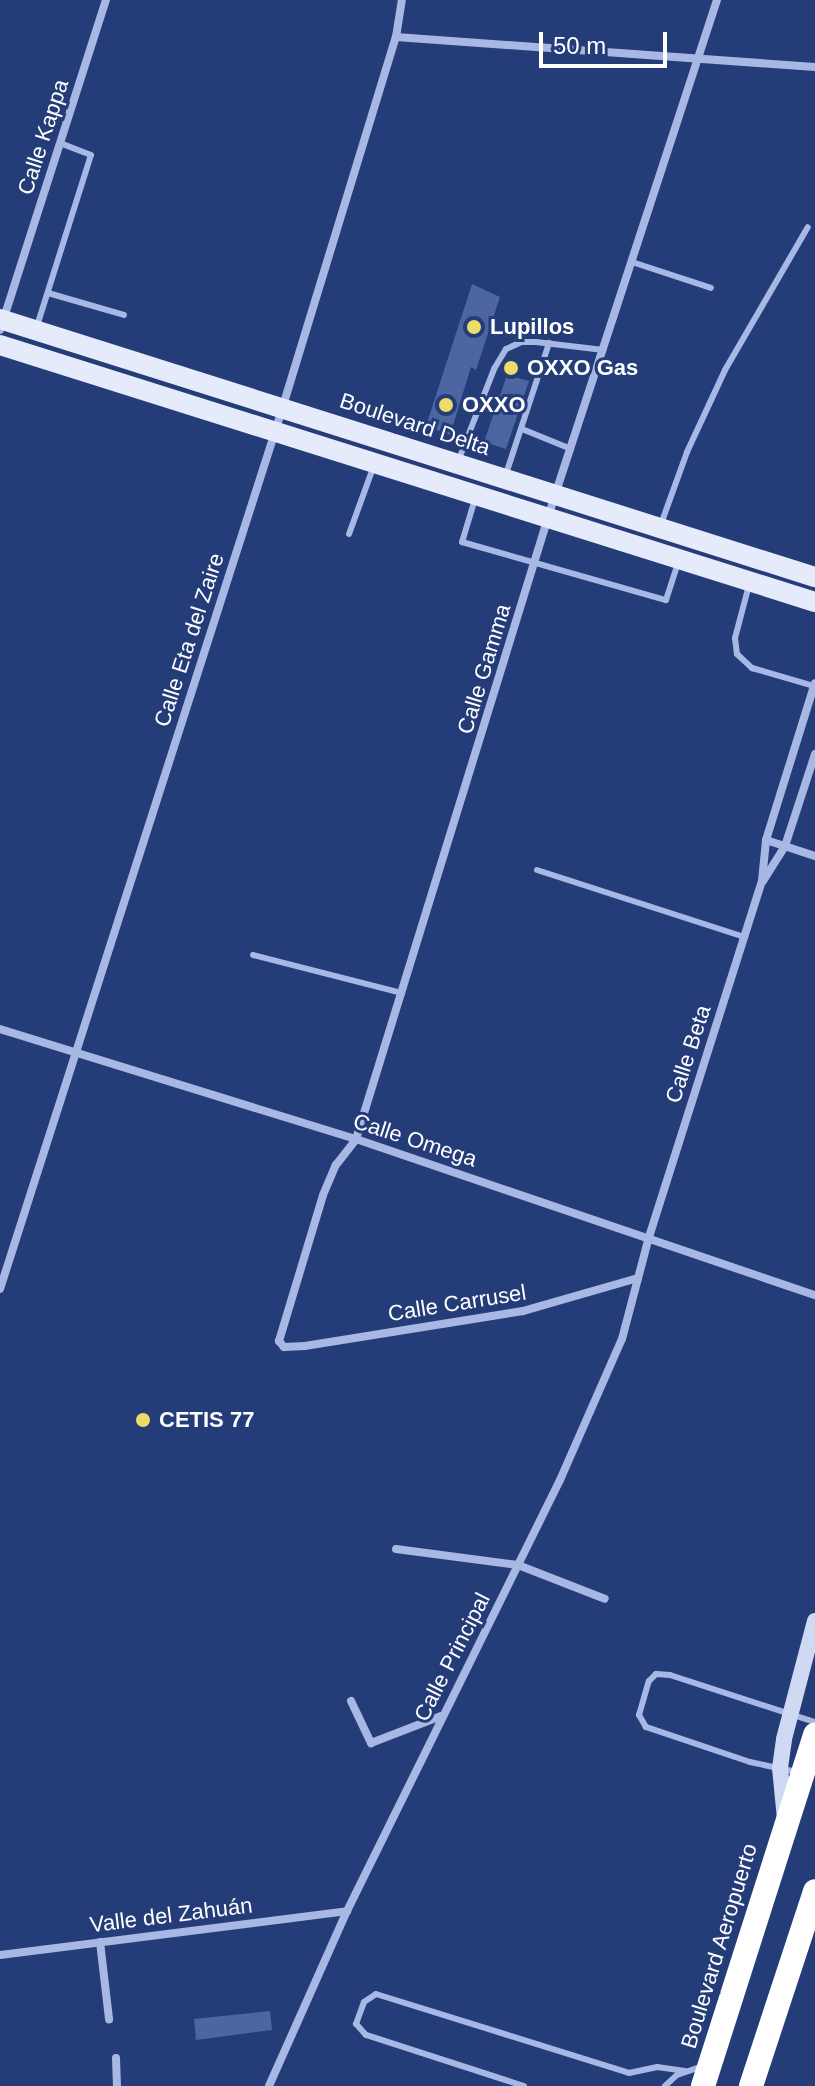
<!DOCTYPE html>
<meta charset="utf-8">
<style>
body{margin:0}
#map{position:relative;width:815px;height:2086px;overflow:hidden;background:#243c78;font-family:Helvetica,sans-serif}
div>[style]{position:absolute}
.building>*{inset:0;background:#4d66a2}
.lane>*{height:6px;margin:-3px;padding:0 3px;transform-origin:3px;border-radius:3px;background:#a6b8e3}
.street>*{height:8px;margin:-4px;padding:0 4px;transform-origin:4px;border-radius:4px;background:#a6b8e3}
.secondary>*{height:16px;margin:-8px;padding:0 8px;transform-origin:8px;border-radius:8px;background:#cfd9f4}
.primary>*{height:20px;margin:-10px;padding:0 10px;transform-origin:10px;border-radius:10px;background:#e6ebfc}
.highway>*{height:24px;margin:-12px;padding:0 12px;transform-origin:12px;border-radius:12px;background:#fff}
.dots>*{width:22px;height:22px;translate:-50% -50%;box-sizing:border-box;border:4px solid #243c78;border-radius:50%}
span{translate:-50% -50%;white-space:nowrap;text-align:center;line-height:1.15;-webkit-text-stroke:6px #243c78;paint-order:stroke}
.street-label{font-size:22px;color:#fff}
.poi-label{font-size:22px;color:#fff;font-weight:700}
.left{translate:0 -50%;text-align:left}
.scale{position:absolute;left:539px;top:32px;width:128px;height:36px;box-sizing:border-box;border:4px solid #fff;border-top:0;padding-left:10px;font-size:24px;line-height:28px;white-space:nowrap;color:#fff;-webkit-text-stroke:6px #243c78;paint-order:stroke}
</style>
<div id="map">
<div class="building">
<div style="clip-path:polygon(472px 284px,500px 297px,476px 370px,471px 367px,450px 435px,426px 426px)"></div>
<div style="clip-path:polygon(507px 375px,529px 381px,506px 449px,484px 442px)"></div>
<div style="clip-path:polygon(270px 2011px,272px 2030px,196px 2040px,194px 2019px)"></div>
</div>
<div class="lane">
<div style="left:632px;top:262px;width:83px;rotate:18.2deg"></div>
<div style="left:48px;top:293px;width:79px;rotate:16.1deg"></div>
<div style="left:37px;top:326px;width:179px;rotate:-72.5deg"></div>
<div style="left:91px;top:155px;width:33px;rotate:-159deg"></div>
<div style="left:522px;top:429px;width:53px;rotate:22.2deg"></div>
<div style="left:459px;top:459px;width:97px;rotate:-68.7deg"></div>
<div style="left:494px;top:369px;width:23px;rotate:-59deg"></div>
<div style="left:506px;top:349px;width:17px;rotate:-24deg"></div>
<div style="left:522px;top:342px;width:14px"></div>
<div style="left:536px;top:342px;width:68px;rotate:6.7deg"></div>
<div style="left:506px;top:474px;width:138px;rotate:-71.8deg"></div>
<div style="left:475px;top:499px;width:45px;rotate:106.8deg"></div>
<div style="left:462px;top:542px;width:212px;rotate:15.9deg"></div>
<div style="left:666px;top:600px;width:39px;rotate:-72deg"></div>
<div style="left:661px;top:524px;width:77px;rotate:-70.1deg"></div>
<div style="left:687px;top:452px;width:90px;rotate:-65.1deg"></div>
<div style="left:725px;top:370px;width:165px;rotate:-59.9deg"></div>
<div style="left:349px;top:534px;width:70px;rotate:-70deg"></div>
<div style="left:749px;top:585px;width:55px;rotate:104.8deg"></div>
<div style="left:735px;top:638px;width:16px;rotate:83deg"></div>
<div style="left:737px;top:654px;width:21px;rotate:43deg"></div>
<div style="left:752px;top:668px;width:65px;rotate:16.2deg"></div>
<div style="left:537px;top:870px;width:218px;rotate:17.9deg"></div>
<div style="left:253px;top:955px;width:154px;rotate:14.3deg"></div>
<div style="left:797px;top:1772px;width:48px;rotate:-168deg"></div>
<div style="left:750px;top:1762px;width:110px;rotate:-161.4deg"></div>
<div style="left:646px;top:1727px;width:14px;rotate:-120deg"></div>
<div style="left:639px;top:1715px;width:35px;rotate:-74deg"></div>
<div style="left:649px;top:1681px;width:10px;rotate:-45deg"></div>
<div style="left:656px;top:1674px;width:14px;rotate:4deg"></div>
<div style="left:670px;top:1675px;width:152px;rotate:18deg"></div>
<div style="left:524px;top:2086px;width:166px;rotate:-162.1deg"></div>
<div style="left:366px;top:2035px;width:15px;rotate:-132deg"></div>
<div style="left:356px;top:2024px;width:23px;rotate:-70deg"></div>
<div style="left:364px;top:2002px;width:14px;rotate:-34deg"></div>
<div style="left:376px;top:1994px;width:265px;rotate:17.3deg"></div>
<div style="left:629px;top:2073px;width:29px;rotate:-12deg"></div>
<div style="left:657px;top:2067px;width:28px;rotate:8deg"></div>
<div style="left:665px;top:2086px;width:16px;rotate:-43deg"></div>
<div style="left:677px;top:2075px;width:28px;rotate:-19deg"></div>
</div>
<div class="street">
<div style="left:396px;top:37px;width:420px;rotate:4.1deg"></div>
<div style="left:0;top:330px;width:347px;rotate:-72.2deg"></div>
<div style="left:766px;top:840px;width:52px;rotate:18.1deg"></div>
<div style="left:763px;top:881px;width:41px;rotate:-57.8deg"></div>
<div style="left:785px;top:846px;width:97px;rotate:-71.9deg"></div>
<div style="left:0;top:1029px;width:373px;rotate:17.2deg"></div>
<div style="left:356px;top:1139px;width:485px;rotate:18.8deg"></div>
<div style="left:638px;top:1278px;width:120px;rotate:164deg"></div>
<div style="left:523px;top:1311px;width:221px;rotate:170.9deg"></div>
<div style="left:305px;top:1346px;width:21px;rotate:177deg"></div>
<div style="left:284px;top:1347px;width:8px;rotate:-130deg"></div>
<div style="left:279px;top:1341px;width:152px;rotate:-73.2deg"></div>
<div style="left:323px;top:1195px;width:33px;rotate:-67deg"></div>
<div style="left:336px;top:1165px;width:33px;rotate:-52deg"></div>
<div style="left:356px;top:1139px;width:674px;rotate:-72.83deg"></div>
<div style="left:555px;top:495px;width:521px;rotate:-71.88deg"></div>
<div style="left:0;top:1289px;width:900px;rotate:-72.21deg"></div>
<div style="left:275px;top:432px;width:413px;rotate:-73deg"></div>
<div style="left:396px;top:37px;width:37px;rotate:-81deg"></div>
<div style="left:396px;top:1549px;width:123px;rotate:7.5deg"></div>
<div style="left:518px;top:1565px;width:93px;rotate:21.3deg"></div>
<div style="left:351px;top:1701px;width:47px;rotate:64.5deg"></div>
<div style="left:371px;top:1743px;width:75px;rotate:-21.1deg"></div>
<div style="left:100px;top:1942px;width:78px;rotate:83.3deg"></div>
<div style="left:0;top:1955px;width:350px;rotate:-7.2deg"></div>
<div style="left:116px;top:2058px;width:28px;rotate:88deg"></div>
<div style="left:269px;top:2086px;width:192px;rotate:-66deg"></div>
<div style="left:347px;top:1911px;width:481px;rotate:-63.7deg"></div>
<div style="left:560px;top:1480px;width:154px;rotate:-66.3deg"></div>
<div style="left:622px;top:1339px;width:106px;rotate:-75.2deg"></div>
<div style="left:649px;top:1237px;width:374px;rotate:-72.4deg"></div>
<div style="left:762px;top:881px;width:41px;rotate:-84.4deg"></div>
<div style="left:766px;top:840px;width:164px;rotate:-72.7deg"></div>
</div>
<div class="secondary">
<div style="left:785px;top:1819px;width:51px;rotate:-95.6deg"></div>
<div style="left:780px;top:1768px;width:29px;rotate:-82deg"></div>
<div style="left:784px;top:1739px;width:122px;rotate:-75.3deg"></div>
</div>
<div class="primary">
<div style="left:0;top:319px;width:855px;rotate:17.57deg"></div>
<div style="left:0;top:345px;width:855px;rotate:17.5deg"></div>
</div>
<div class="highway">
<div style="left:703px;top:2086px;width:369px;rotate:-72.3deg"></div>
<div style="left:751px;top:2086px;width:205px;rotate:-71.8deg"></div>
</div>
<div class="dots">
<div style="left:474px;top:327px;background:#eddb6a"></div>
<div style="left:511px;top:368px;background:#eddb6a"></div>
<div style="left:446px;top:405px;background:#eddb6a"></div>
<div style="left:143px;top:1420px;background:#eddb6a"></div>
</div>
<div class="street-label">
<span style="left:43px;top:137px;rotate:-72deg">Calle Kappa</span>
<span style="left:415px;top:424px;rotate:18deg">Boulevard Delta</span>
<span style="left:189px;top:640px;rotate:-72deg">Calle Eta del Zaire</span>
<span style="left:484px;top:669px;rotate:-73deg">Calle Gamma</span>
<span style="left:688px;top:1054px;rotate:-72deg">Calle Beta</span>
<span style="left:415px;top:1140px;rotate:18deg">Calle Omega</span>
<span style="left:457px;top:1303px;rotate:-9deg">Calle Carrusel</span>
<span style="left:452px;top:1657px;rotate:-63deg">Calle Principal</span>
<span style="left:171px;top:1915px;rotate:-7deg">Valle del Zahuán</span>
<span style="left:719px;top:1946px;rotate:-73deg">Boulevard Aeropuerto</span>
</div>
<div class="poi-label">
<span class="left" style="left:490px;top:327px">Lupillos</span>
<span class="left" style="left:527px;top:368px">OXXO Gas</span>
<span class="left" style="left:462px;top:405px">OXXO</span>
<span class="left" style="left:159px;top:1420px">CETIS 77</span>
</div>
<div class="scale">50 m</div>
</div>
